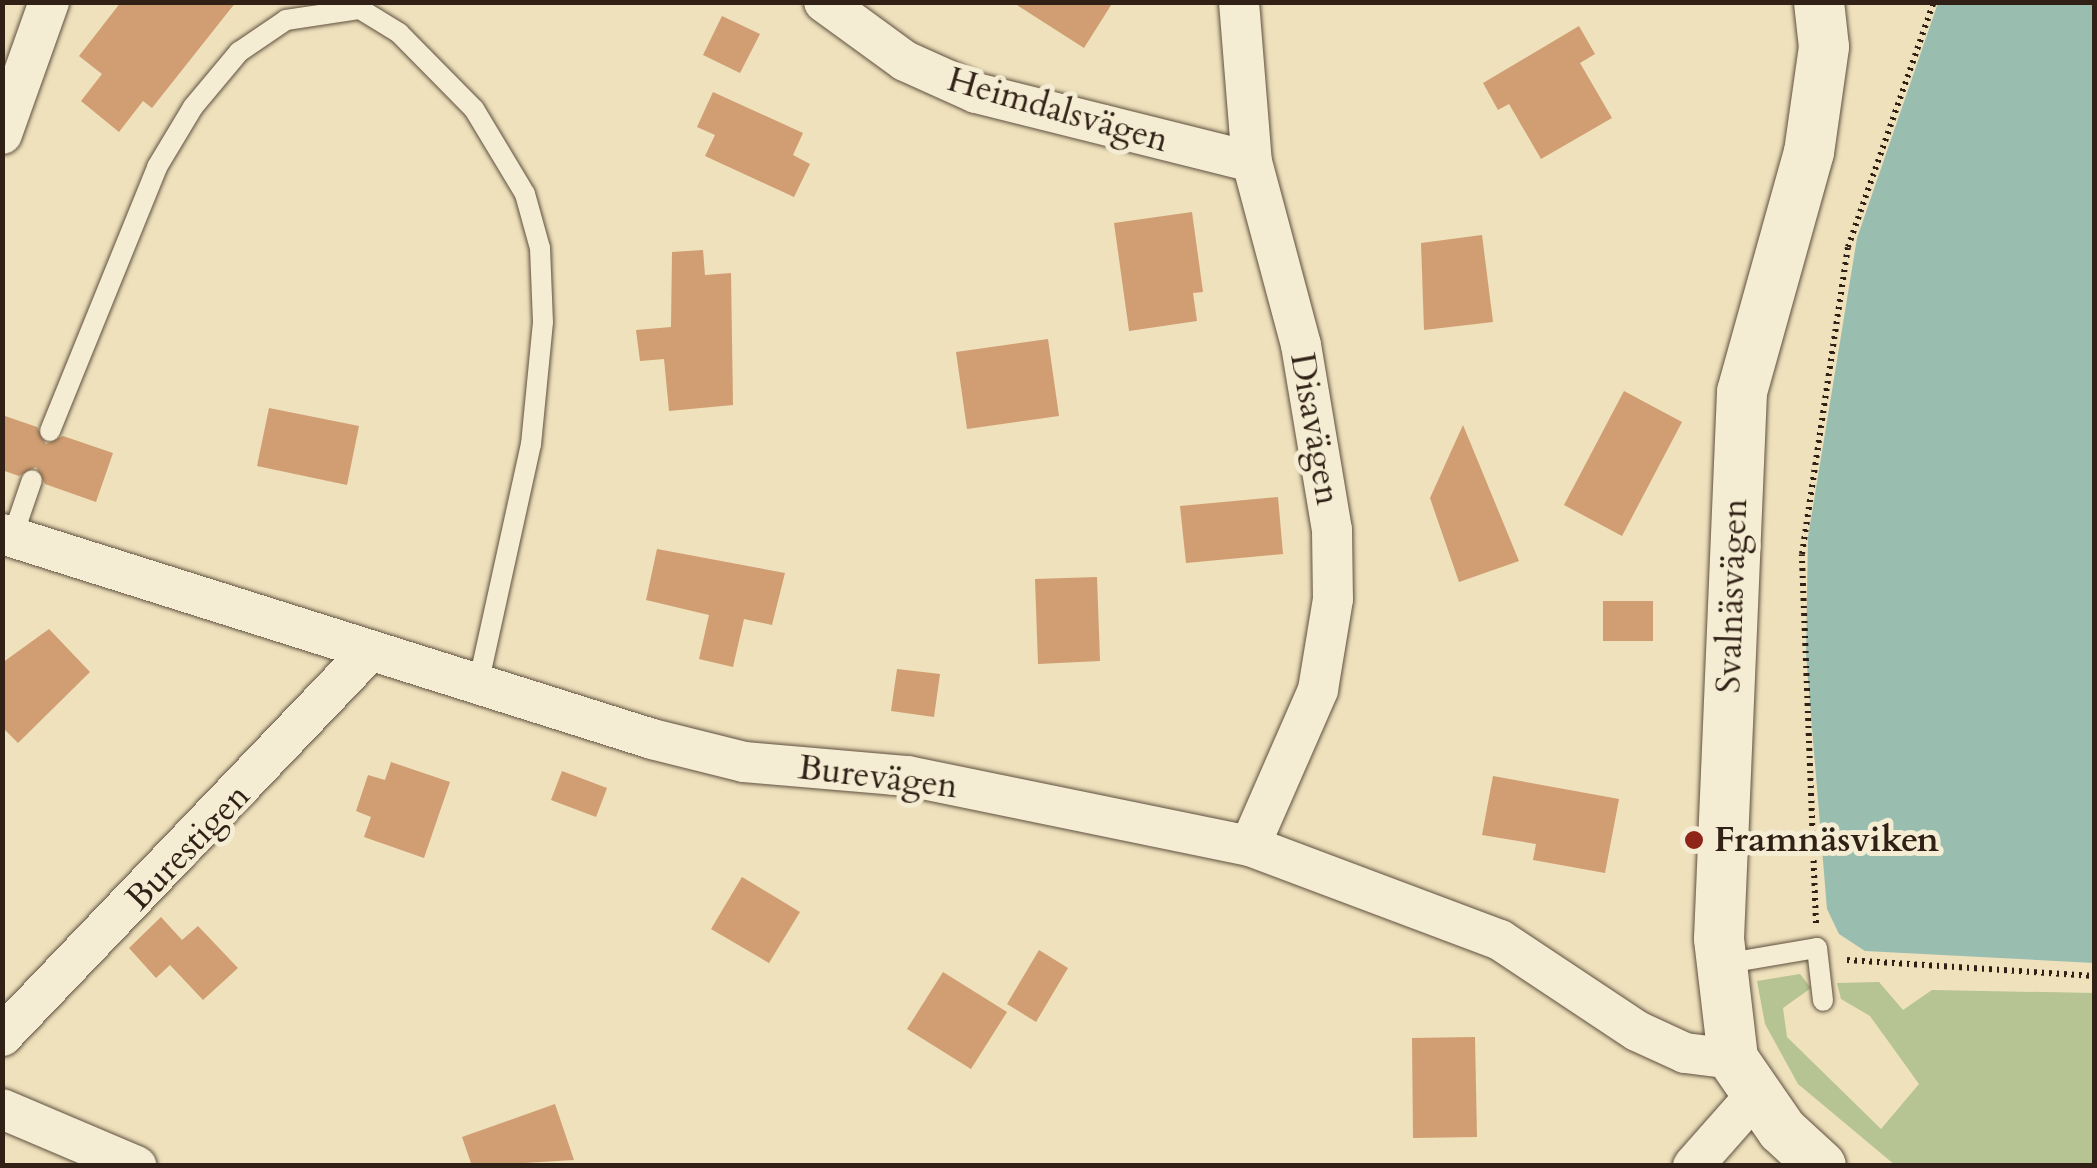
<!DOCTYPE html>
<meta charset="utf-8">
<style>
body{margin:0}
#map{position:relative;width:2097px;height:1168px;overflow:hidden;background:#eee1bc;font-family:Cardo,serif}
div>[style]{position:absolute}
.green>*{inset:0;background:#b6c393}
.water>*{inset:0;background:#99beb0}
.building>*{inset:0;background:#d09e72}
.path>*{height:6px;margin-top:-3px;transform-origin:0;background:repeating-linear-gradient(90deg,#302015 0 2.5px,transparent 0 7.5px)}
.roads{filter:drop-shadow(0 0 2px #60503f) drop-shadow(0 0 2px #60503f)}
.service>*{height:20px;margin:-10px;padding:0 10px;transform-origin:10px;border-radius:10px;background:#f4ecd3}
.minor>*{height:40px;margin:-20px;padding:0 20px;transform-origin:20px;border-radius:20px;background:#f4ecd3}
.tertiary>*{height:50px;margin:-25px;padding:0 25px;transform-origin:25px;border-radius:25px;background:#f4ecd3}
.dots>*{width:28px;height:28px;translate:-50% -50%;box-sizing:border-box;border:5px solid #f4ecd3;border-radius:50%}
span{translate:-50% -50%;white-space:nowrap;text-align:center;line-height:1.15;-webkit-text-stroke:10px #f4ecd3;paint-order:stroke}
.street-label{font-size:35px;color:#302015}
.poi-label{font-size:35px;color:#302015;font-weight:700}
.left{translate:0 -50%;text-align:left}
.frame{position:absolute;inset:0;border:5px solid #302015;pointer-events:none}
</style>
<div id="map">
<div class="green">
<div style="clip-path:polygon(1800px 974px,1811px 988px,1783px 1008px,1787px 1037px,1881px 1129px,1919px 1084px,1870px 1016px,1841px 999px,1837px 983px,1879px 982px,1903px 1010px,1932px 990px,2094px 993px,2094px 1165px,1895px 1165px,1798px 1084px,1765px 1024px,1757px 981px)"></div>
</div>
<div class="water">
<div style="clip-path:polygon(1938px 3px,2094px 3px,2094px 963px,1865px 951px,1839px 934px,1827px 909px,1806px 655px,1808px 537px,1857px 238px)"></div>
</div>
<div class="building">
<div style="clip-path:polygon(121px 2px,236px 2px,152px 108px,143px 101px,119px 132px,81px 101px,102px 74px,79px 56px)"></div>
<div style="clip-path:polygon(1012px 2px,1113px 2px,1084px 48px)"></div>
<div style="clip-path:polygon(722px 16px,760px 34px,740px 73px,703px 55px)"></div>
<div style="clip-path:polygon(1579px 26px,1595px 54px,1580px 63px,1612px 118px,1541px 159px,1509px 104px,1498px 110px,1483px 83px)"></div>
<div style="clip-path:polygon(713px 92px,803px 133px,793px 155px,810px 164px,794px 197px,705px 156px,715px 135px,697px 127px)"></div>
<div style="clip-path:polygon(1192px 212px,1203px 292px,1193px 293px,1197px 321px,1129px 331px,1114px 223px)"></div>
<div style="clip-path:polygon(1482px 235px,1493px 322px,1424px 330px,1421px 243px)"></div>
<div style="clip-path:polygon(703px 250px,705px 275px,731px 273px,733px 405px,669px 411px,664px 359px,640px 361px,636px 330px,671px 327px,672px 252px)"></div>
<div style="clip-path:polygon(1048px 339px,1059px 416px,967px 429px,956px 352px)"></div>
<div style="clip-path:polygon(1624px 391px,1682px 422px,1622px 536px,1564px 505px)"></div>
<div style="clip-path:polygon(269px 408px,359px 426px,347px 485px,257px 466px)"></div>
<div style="clip-path:polygon(2px 415px,37px 427px,46px 444px,63px 436px,113px 453px,96px 502px,45px 484px,36px 467px,19px 476px,2px 470px)"></div>
<div style="clip-path:polygon(1463px 425px,1519px 561px,1459px 582px,1430px 498px)"></div>
<div style="clip-path:polygon(1278px 497px,1283px 554px,1186px 563px,1180px 506px)"></div>
<div style="clip-path:polygon(657px 549px,785px 573px,772px 625px,744px 619px,733px 667px,699px 659px,709px 615px,646px 600px)"></div>
<div style="clip-path:polygon(1097px 577px,1100px 661px,1038px 664px,1035px 579px)"></div>
<div style="clip-path:polygon(1603px 601px,1653px 601px,1653px 641px,1603px 641px)"></div>
<div style="clip-path:polygon(49px 629px,90px 672px,18px 743px,2px 727px,2px 663px)"></div>
<div style="clip-path:polygon(897px 669px,940px 674px,934px 717px,891px 711px)"></div>
<div style="clip-path:polygon(391px 762px,450px 782px,424px 858px,364px 837px,371px 817px,356px 811px,368px 775px,385px 780px)"></div>
<div style="clip-path:polygon(562px 771px,607px 788px,596px 817px,551px 800px)"></div>
<div style="clip-path:polygon(1493px 776px,1619px 799px,1605px 873px,1533px 860px,1536px 844px,1482px 835px)"></div>
<div style="clip-path:polygon(742px 877px,800px 912px,769px 963px,711px 929px)"></div>
<div style="clip-path:polygon(161px 917px,182px 940px,198px 926px,238px 968px,203px 1000px,170px 965px,156px 978px,129px 948px)"></div>
<div style="clip-path:polygon(1039px 950px,1068px 968px,1036px 1022px,1007px 1004px)"></div>
<div style="clip-path:polygon(943px 972px,1007px 1012px,971px 1069px,907px 1029px)"></div>
<div style="clip-path:polygon(1475px 1037px,1477px 1137px,1413px 1138px,1412px 1038px)"></div>
<div style="clip-path:polygon(555px 1104px,574px 1160px,472px 1166px,462px 1137px)"></div>
</div>
<div class="path">
<div style="left:1816px;top:923px;width:369px;rotate:-92.2deg"></div>
<div style="left:1802px;top:554px;width:310px;rotate:-81.5deg"></div>
<div style="left:1848px;top:247px;width:260px;rotate:-70.7deg"></div>
<div style="left:1847px;top:960px;width:248px;rotate:3.7deg"></div>
</div>
<div class="roads">
<div class="service">
<div style="left:50px;top:431px;width:285px;rotate:-67.9deg"></div>
<div style="left:157px;top:167px;width:70px;rotate:-59deg"></div>
<div style="left:193px;top:107px;width:72px;rotate:-50.1deg"></div>
<div style="left:239px;top:52px;width:57px;rotate:-34.2deg"></div>
<div style="left:286px;top:20px;width:75px;rotate:-8.5deg"></div>
<div style="left:360px;top:9px;width:46px;rotate:31.6deg"></div>
<div style="left:399px;top:33px;width:107px;rotate:45.4deg"></div>
<div style="left:474px;top:109px;width:99px;rotate:59deg"></div>
<div style="left:525px;top:194px;width:56px;rotate:74.5deg"></div>
<div style="left:540px;top:248px;width:74px;rotate:87.7deg"></div>
<div style="left:543px;top:322px;width:123px;rotate:95.6deg"></div>
<div style="left:531px;top:444px;width:248px;rotate:102.4deg"></div>
<div style="left:12px;top:538px;width:61px;rotate:-71deg"></div>
<div style="left:1723px;top:964px;width:95px;rotate:-9.7deg"></div>
<div style="left:1817px;top:948px;width:53px;rotate:83.5deg"></div>
</div>
<div class="minor">
<div style="left:824px;top:2px;width:100px;rotate:36.1deg"></div>
<div style="left:905px;top:61px;width:78px;rotate:24.3deg"></div>
<div style="left:976px;top:93px;width:284px;rotate:14deg"></div>
<div style="left:1239px;top:2px;width:161px;rotate:85.4deg"></div>
<div style="left:1252px;top:162px;width:189px;rotate:75deg"></div>
<div style="left:1301px;top:345px;width:188px;rotate:80.5deg"></div>
<div style="left:1332px;top:530px;width:69px;rotate:89.2deg"></div>
<div style="left:1333px;top:599px;width:92px;rotate:99.4deg"></div>
<div style="left:1318px;top:690px;width:170px;rotate:113.6deg"></div>
<div style="left:2px;top:134px;width:140px;rotate:-70.4deg"></div>
<div style="left:2px;top:534px;width:682px;rotate:17.5deg"></div>
<div style="left:652px;top:739px;width:95px;rotate:14deg"></div>
<div style="left:744px;top:762px;width:165px;rotate:4.9deg"></div>
<div style="left:908px;top:776px;width:349px;rotate:11.6deg"></div>
<div style="left:1250px;top:846px;width:267px;rotate:20.6deg"></div>
<div style="left:1500px;top:940px;width:164px;rotate:33.6deg"></div>
<div style="left:1637px;top:1031px;width:53px;rotate:24.6deg"></div>
<div style="left:1685px;top:1053px;width:48px;rotate:7.1deg"></div>
<div style="left:2px;top:1036px;width:528px;rotate:-46.3deg"></div>
<div style="left:2px;top:1109px;width:146px;rotate:23deg"></div>
<div style="left:1693px;top:1166px;width:94px;rotate:-48.5deg"></div>
</div>
<div class="tertiary">
<div style="left:1819px;top:2px;width:45px;rotate:83.7deg"></div>
<div style="left:1824px;top:47px;width:106px;rotate:98.1deg"></div>
<div style="left:1809px;top:152px;width:249px;rotate:105.6deg"></div>
<div style="left:1742px;top:392px;width:547px;rotate:92.41deg"></div>
<div style="left:1719px;top:939px;width:121px;rotate:83.3deg"></div>
<div style="left:1733px;top:1059px;width:86px;rotate:55.4deg"></div>
<div style="left:1782px;top:1130px;width:53px;rotate:42.7deg"></div>
</div>
</div>
<div class="dots">
<div style="left:1694px;top:840px;background:#8f2418"></div>
</div>
<div class="street-label">
<span style="left:1058px;top:110px;rotate:16deg">Heimdalsvägen</span>
<span style="left:1315px;top:429px;rotate:80deg">Disavägen</span>
<span style="left:1732px;top:596px;rotate:-88deg">Svalnäsvägen</span>
<span style="left:878px;top:777px;rotate:7deg">Burevägen</span>
<span style="left:188px;top:847px;rotate:-46deg">Burestigen</span>
</div>
<div class="poi-label">
<span class="left" style="left:1714px;top:840px">Framnäsviken</span>
</div>
<div class="frame"></div>
</div>
